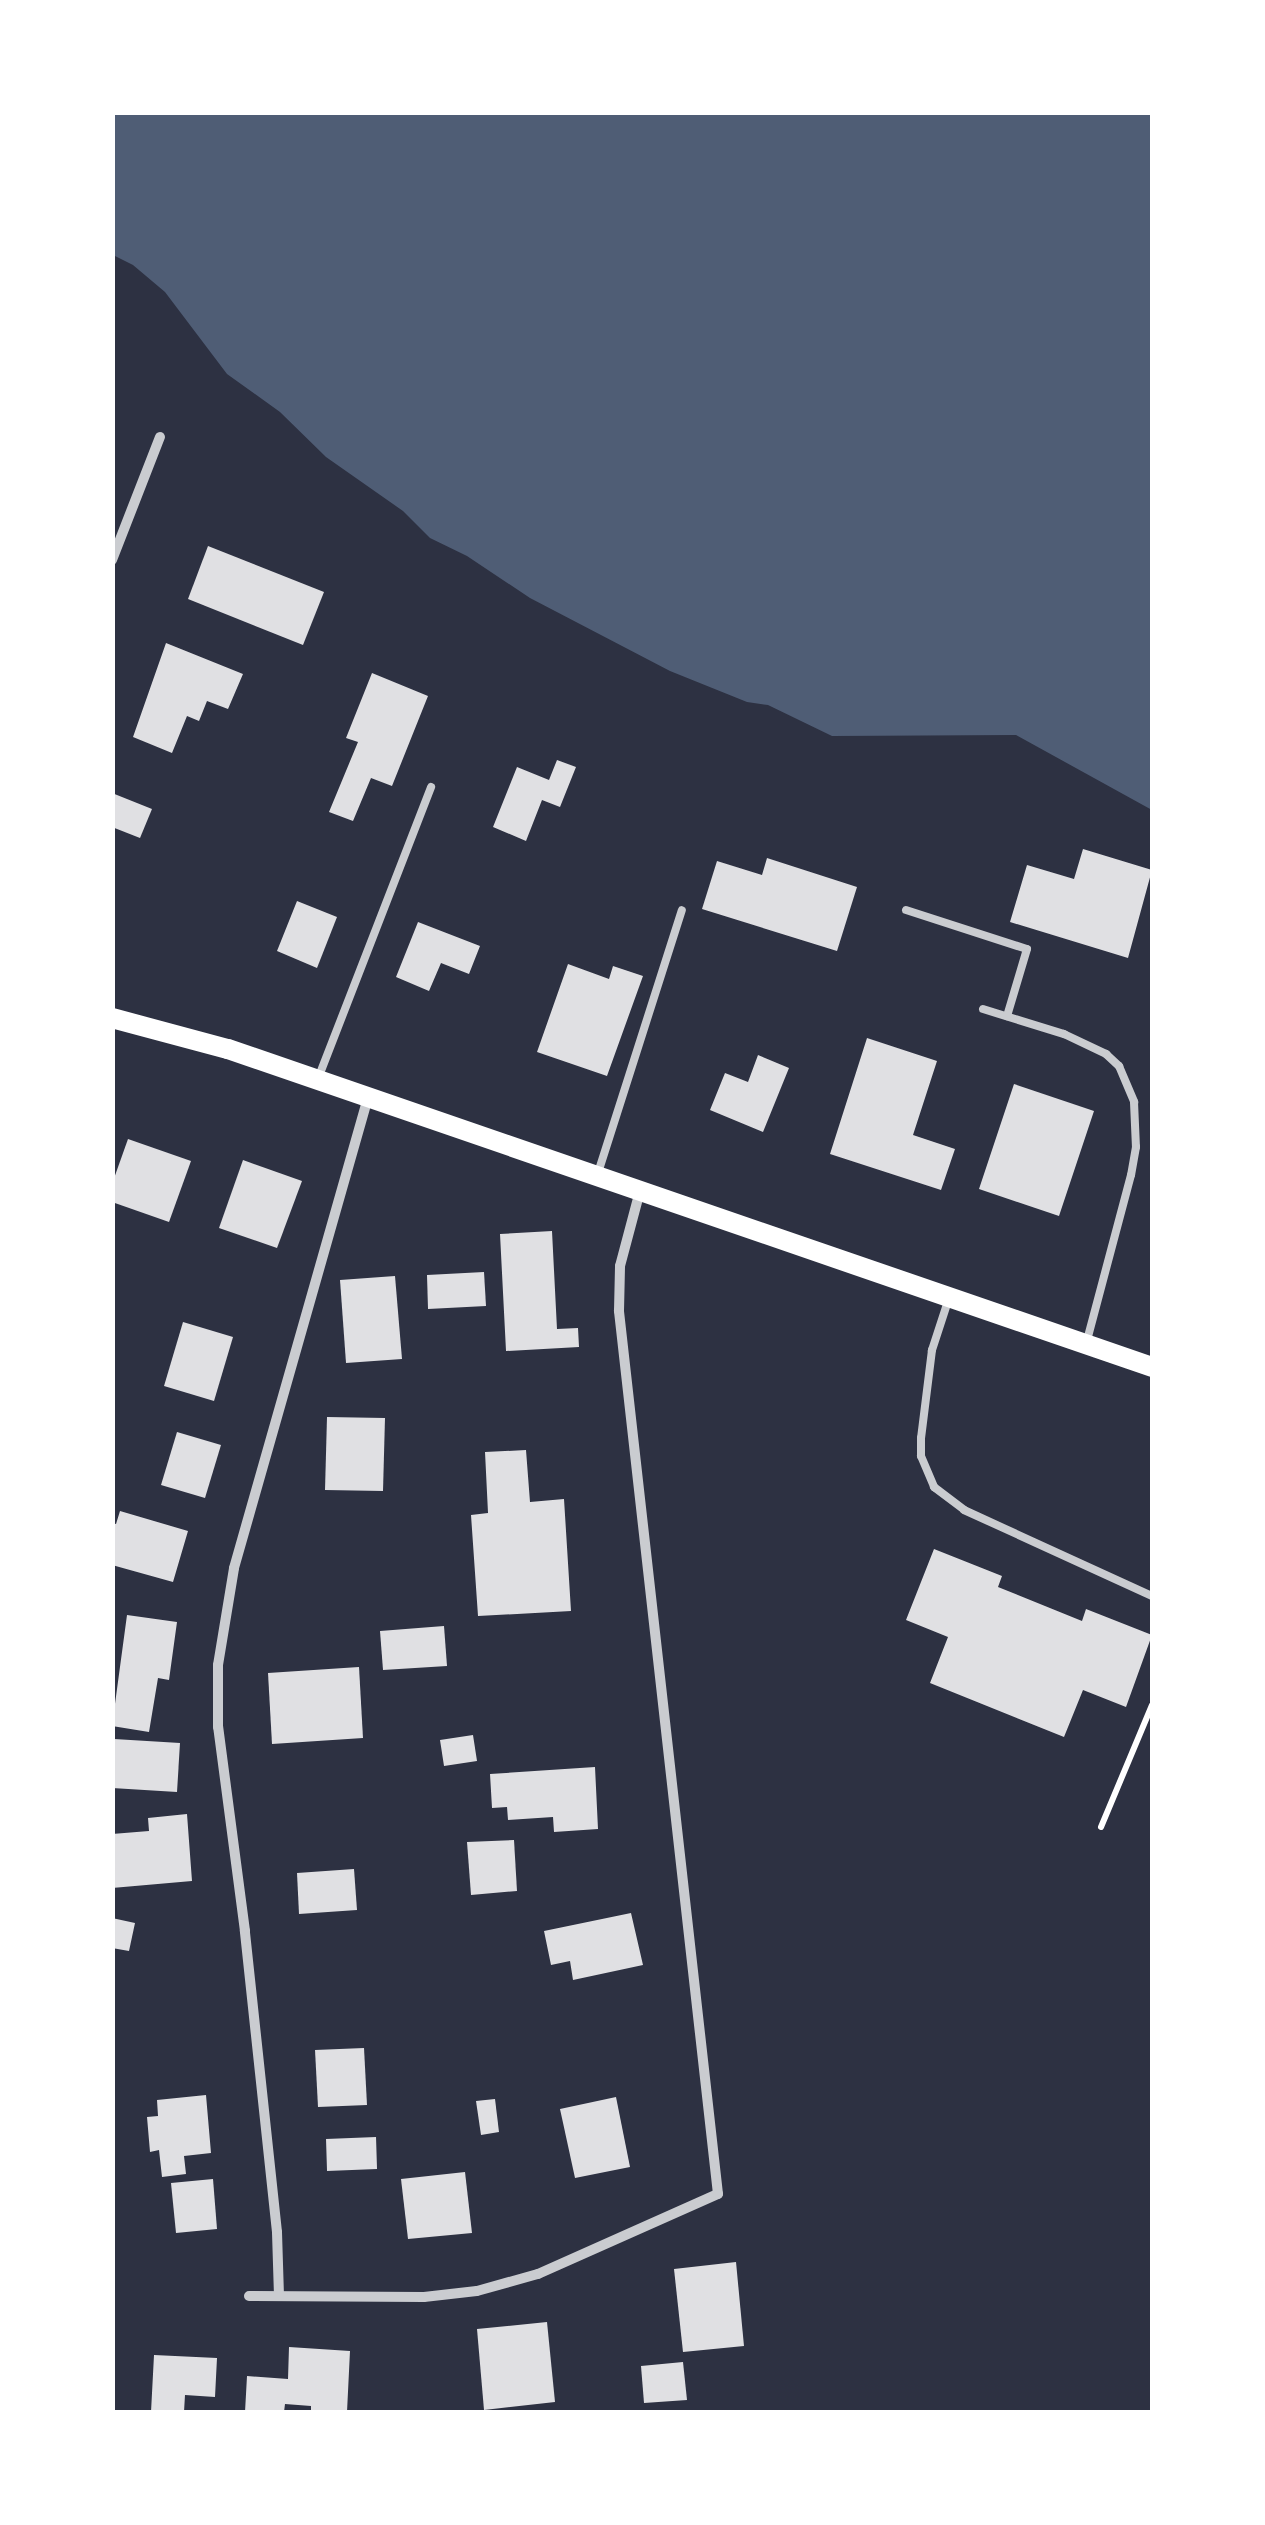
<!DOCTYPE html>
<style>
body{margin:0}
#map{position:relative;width:1265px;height:2525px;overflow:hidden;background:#2d3142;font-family:Arial,sans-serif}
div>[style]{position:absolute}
.water>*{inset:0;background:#4f5d75}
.building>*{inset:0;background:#e0e0e3}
.path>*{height:6px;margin:-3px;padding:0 3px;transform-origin:3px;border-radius:3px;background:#fff}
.service>*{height:8px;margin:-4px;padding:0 4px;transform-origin:4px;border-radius:4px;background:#caccd0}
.minor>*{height:10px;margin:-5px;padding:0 5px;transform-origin:5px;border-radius:5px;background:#caccd0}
.secondary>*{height:20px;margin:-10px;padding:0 10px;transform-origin:10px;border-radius:10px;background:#fff}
span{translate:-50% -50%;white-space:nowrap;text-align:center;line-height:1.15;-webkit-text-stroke:8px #fff;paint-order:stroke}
.frame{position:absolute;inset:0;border:115px solid #fff;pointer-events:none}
</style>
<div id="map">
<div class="water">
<div style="clip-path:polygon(113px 112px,1152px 113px,1152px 810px,1016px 735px,832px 736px,768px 705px,747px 702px,670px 671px,530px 598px,467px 556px,430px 538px,403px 511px,326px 457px,280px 412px,227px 374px,165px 292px,133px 265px,113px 255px)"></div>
</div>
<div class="building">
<div style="clip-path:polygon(208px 546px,324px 592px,303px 645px,188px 599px)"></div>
<div style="clip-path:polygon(166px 643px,243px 674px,228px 709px,207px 701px,199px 721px,187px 716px,172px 753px,133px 737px)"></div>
<div style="clip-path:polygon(372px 673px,428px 696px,392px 786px,371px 778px,353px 821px,329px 812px,358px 742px,346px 738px)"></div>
<div style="clip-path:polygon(557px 760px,576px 767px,560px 807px,542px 800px,526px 841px,493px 827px,517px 767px,549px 780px)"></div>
<div style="clip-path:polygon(112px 793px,152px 809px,140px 838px,112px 827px)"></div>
<div style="clip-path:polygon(1083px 849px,1152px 870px,1128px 958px,1010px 922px,1027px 865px,1074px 879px)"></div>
<div style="clip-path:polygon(767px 858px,857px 887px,837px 951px,702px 909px,717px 861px,762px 875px)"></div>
<div style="clip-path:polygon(297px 901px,337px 917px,317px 968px,277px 951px)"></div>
<div style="clip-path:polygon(418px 922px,480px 946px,469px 974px,441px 963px,429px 991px,396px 977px)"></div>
<div style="clip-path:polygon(568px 964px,609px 979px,613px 966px,643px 976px,607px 1076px,537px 1052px)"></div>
<div style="clip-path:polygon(867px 1038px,937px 1061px,913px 1135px,955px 1149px,941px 1190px,830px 1154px)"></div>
<div style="clip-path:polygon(758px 1055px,789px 1068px,763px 1132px,710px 1110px,725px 1073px,748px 1082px)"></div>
<div style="clip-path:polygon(1014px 1084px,1094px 1111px,1059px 1216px,979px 1189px)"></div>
<div style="clip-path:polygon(128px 1139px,191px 1161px,169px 1222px,112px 1202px,112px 1184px)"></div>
<div style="clip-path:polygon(243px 1160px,302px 1181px,277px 1248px,219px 1228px)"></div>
<div style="clip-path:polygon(552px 1231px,557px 1329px,578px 1328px,579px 1347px,506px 1351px,500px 1234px)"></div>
<div style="clip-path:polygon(484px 1272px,486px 1306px,428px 1309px,427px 1275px)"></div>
<div style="clip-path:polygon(395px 1276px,402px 1359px,346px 1363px,340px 1280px)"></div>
<div style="clip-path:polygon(183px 1322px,233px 1337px,214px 1401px,164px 1386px)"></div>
<div style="clip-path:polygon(327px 1417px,385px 1418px,383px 1491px,325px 1490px)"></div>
<div style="clip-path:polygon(177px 1432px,221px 1445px,205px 1498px,161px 1485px)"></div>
<div style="clip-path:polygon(526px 1450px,530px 1502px,564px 1499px,571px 1611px,478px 1616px,471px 1515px,488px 1513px,485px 1452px)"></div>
<div style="clip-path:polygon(120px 1511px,188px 1531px,173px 1582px,112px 1565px,112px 1523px,116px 1524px)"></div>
<div style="clip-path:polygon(934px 1549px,1002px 1576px,998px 1587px,1082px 1621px,1086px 1609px,1152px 1635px,1126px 1707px,1083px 1690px,1064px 1737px,930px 1683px,948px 1637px,906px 1620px)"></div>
<div style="clip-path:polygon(127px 1615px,177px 1622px,169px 1680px,158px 1678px,149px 1732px,112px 1726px)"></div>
<div style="clip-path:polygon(444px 1626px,447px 1666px,383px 1670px,380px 1631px)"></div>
<div style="clip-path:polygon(359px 1667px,363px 1738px,272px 1744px,268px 1673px)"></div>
<div style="clip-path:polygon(473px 1735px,477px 1761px,444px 1766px,440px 1740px)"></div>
<div style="clip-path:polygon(114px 1739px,180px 1743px,177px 1792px,112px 1788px)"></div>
<div style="clip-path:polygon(595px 1767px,598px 1829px,554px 1832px,553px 1817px,508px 1820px,507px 1807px,492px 1808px,490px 1774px)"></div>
<div style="clip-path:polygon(187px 1814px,192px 1881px,112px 1888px,112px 1834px,149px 1831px,148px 1818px)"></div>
<div style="clip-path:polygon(514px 1840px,517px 1891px,471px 1895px,467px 1842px)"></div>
<div style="clip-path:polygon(354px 1869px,357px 1910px,299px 1914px,297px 1873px)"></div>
<div style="clip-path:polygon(631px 1913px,643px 1965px,573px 1980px,570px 1961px,551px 1965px,544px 1931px)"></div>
<div style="clip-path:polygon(112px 1918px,135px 1923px,129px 1951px,112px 1948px)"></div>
<div style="clip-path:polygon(364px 2048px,367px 2105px,318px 2107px,315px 2050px)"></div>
<div style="clip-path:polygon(206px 2095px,211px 2153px,184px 2156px,186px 2174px,162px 2177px,159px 2150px,150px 2152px,147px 2117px,158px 2116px,157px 2100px)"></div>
<div style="clip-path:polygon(616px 2097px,630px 2167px,575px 2178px,560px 2109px)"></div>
<div style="clip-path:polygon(495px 2099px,499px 2132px,481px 2135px,476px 2101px)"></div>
<div style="clip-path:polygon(376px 2137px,377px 2169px,327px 2171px,326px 2139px)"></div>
<div style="clip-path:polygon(465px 2172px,472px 2233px,408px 2239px,401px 2179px)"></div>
<div style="clip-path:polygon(213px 2179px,217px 2229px,176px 2233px,171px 2183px)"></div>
<div style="clip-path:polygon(736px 2262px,744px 2346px,683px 2352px,674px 2269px)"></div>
<div style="clip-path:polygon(547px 2322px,555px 2402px,484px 2410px,477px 2329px)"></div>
<div style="clip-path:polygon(289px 2347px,350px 2351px,347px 2412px,311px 2412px,311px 2406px,285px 2404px,284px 2412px,245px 2412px,247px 2376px,288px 2379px)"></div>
<div style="clip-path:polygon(154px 2355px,217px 2358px,215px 2397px,185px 2395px,184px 2412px,151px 2412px)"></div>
<div style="clip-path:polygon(683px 2362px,687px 2400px,644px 2403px,641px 2366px)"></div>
</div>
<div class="path">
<div style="left:1101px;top:1827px;width:132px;rotate:-67.3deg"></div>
</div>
<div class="service">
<div style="left:906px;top:910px;width:127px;rotate:17.9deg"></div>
<div style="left:1027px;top:949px;width:70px;rotate:106.6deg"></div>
<div style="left:983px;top:1009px;width:85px;rotate:17.2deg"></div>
<div style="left:1064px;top:1034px;width:47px;rotate:25.5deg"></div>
<div style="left:1106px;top:1054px;width:18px;rotate:43deg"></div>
<div style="left:1119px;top:1066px;width:39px;rotate:67deg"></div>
<div style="left:1134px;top:1102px;width:45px;rotate:87.5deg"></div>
<div style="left:1136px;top:1147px;width:28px;rotate:100deg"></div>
<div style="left:1131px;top:1175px;width:175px;rotate:104.9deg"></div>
<div style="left:319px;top:1076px;width:310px;rotate:-68.8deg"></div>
<div style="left:597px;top:1176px;width:279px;rotate:-72.3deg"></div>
<div style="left:948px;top:1301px;width:52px;rotate:108.1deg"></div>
<div style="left:932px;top:1350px;width:89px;rotate:97.1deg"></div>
<div style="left:921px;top:1438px;width:18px;rotate:90deg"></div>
<div style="left:921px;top:1456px;width:34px;rotate:67deg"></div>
<div style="left:934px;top:1487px;width:38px;rotate:37deg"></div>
<div style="left:964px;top:1510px;width:207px;rotate:24.6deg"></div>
</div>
<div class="minor">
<div style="left:112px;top:560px;width:132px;rotate:-68.7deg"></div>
<div style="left:249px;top:2296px;width:175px;rotate:0.3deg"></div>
<div style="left:424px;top:2297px;width:53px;rotate:-6.5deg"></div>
<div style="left:477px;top:2291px;width:63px;rotate:-15.6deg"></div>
<div style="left:538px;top:2274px;width:197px;rotate:-24deg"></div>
<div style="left:718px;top:2194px;width:889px;rotate:-96.4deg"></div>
<div style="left:619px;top:1311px;width:45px;rotate:-88.7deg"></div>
<div style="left:620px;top:1266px;width:78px;rotate:-75.1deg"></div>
<div style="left:279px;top:2296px;width:64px;rotate:-91.8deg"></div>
<div style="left:277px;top:2232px;width:303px;rotate:-96.1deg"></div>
<div style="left:245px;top:1931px;width:206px;rotate:-97.5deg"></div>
<div style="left:218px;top:1727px;width:62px;rotate:-90deg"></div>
<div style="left:218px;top:1665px;width:98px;rotate:-80.6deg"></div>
<div style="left:234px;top:1568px;width:489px;rotate:-74.1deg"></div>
</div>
<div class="secondary">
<div style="left:112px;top:1018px;width:120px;rotate:15deg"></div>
<div style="left:228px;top:1049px;width:977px;rotate:18.99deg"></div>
</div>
<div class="frame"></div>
</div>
